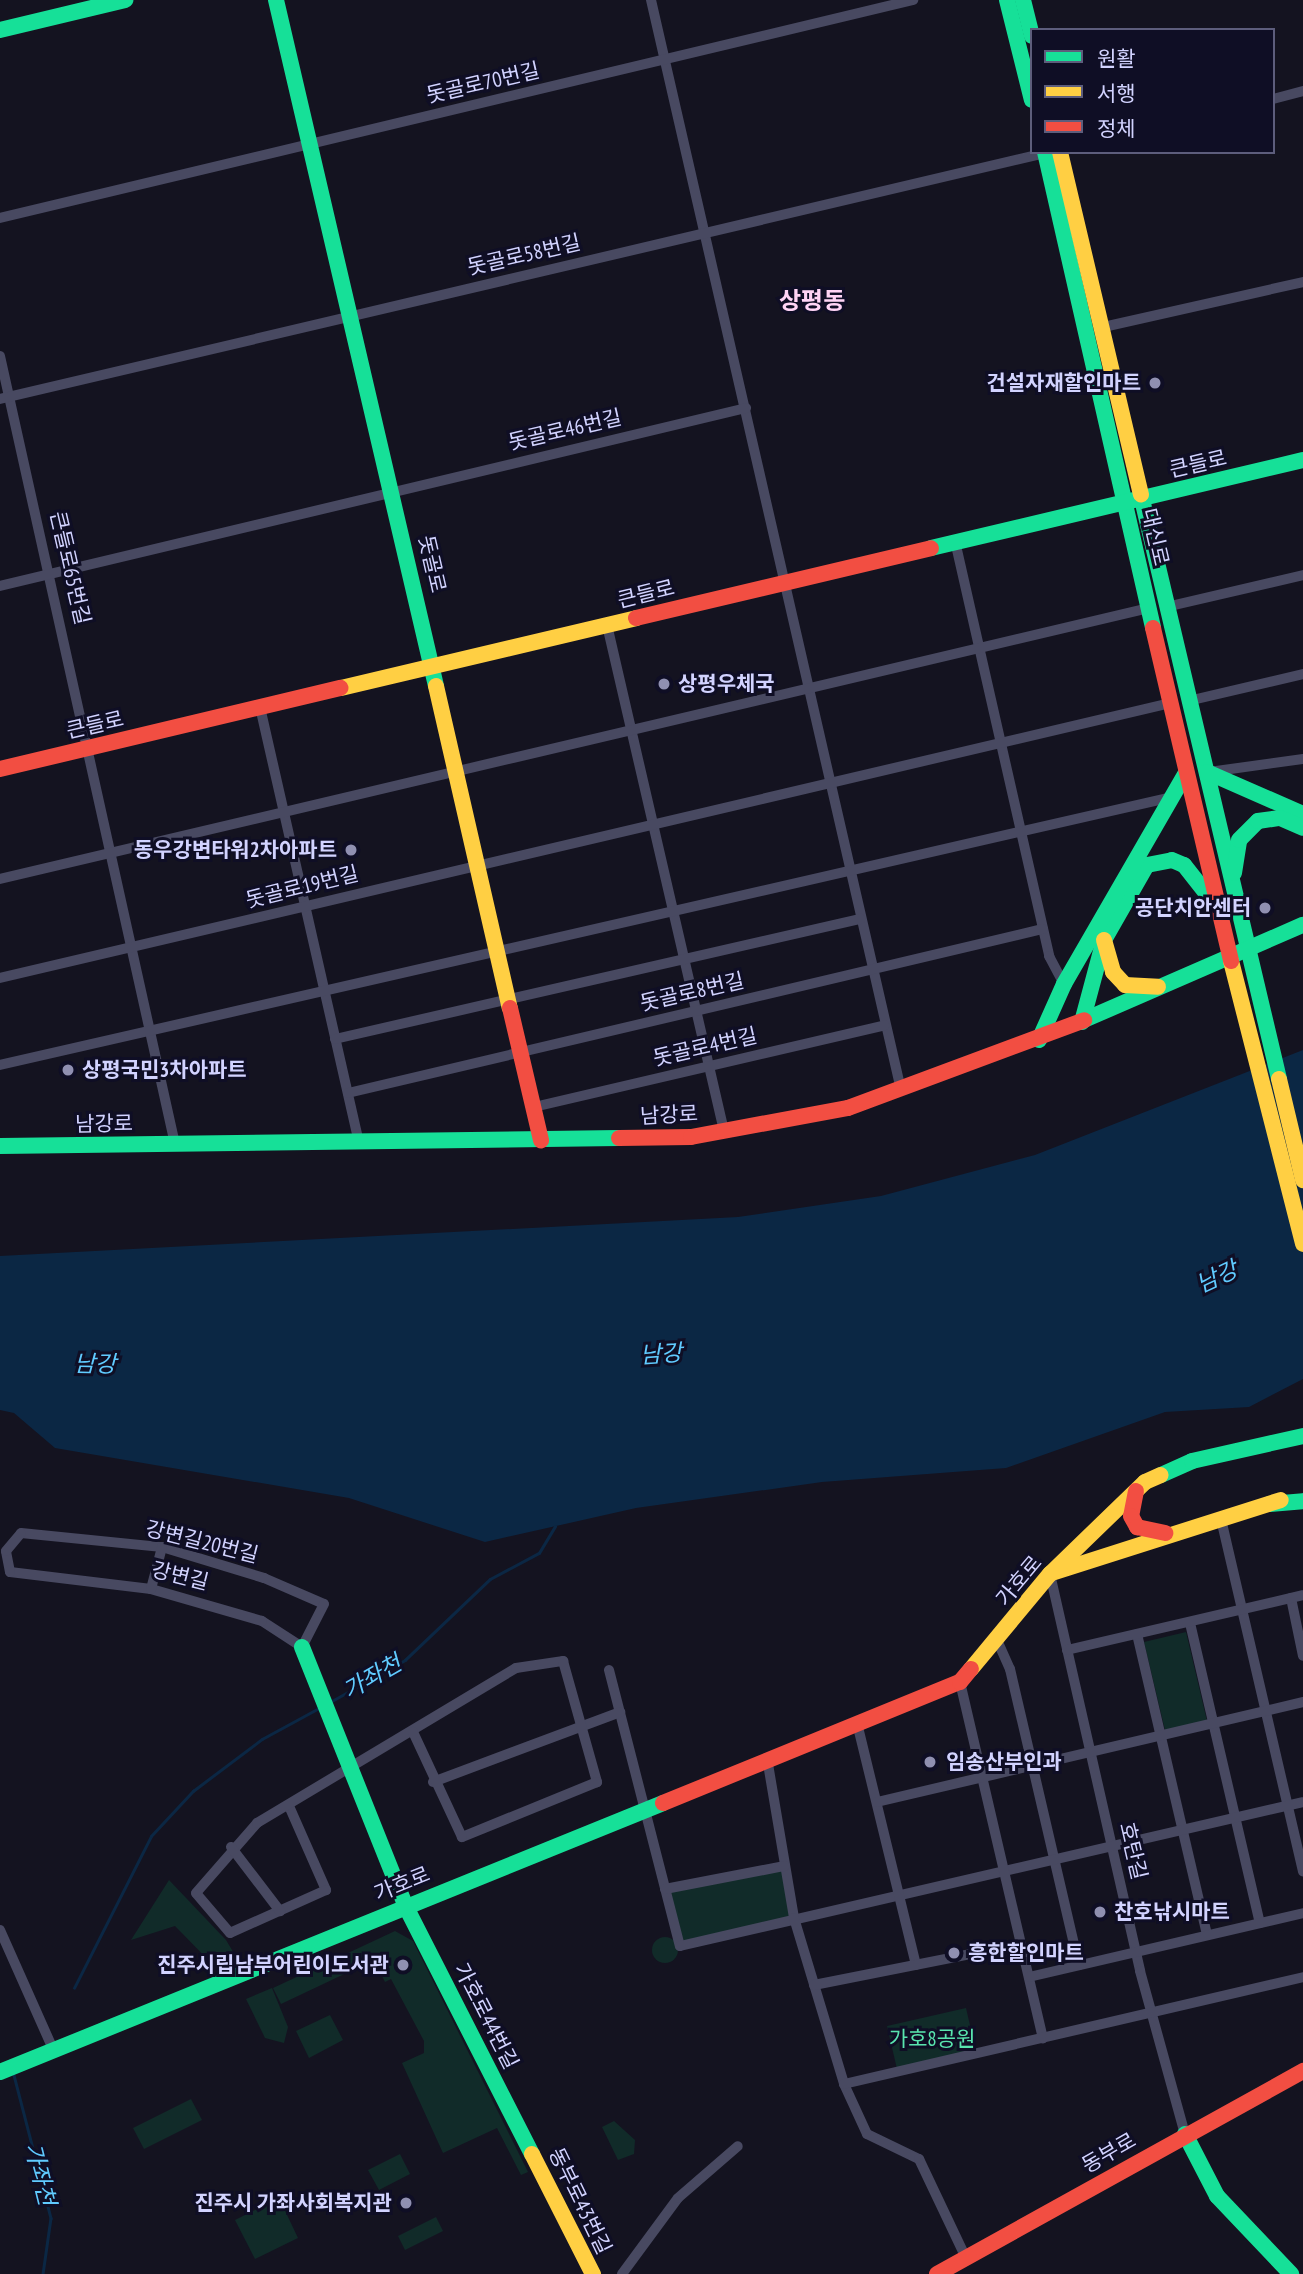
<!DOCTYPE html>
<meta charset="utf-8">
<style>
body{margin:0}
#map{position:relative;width:1303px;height:2274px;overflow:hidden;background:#141320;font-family:"PT Sans Narrow","Noto Sans KR",sans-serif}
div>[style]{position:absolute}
.green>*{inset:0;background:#112b29}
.round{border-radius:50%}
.water>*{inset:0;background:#0b2744}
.stream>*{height:2.5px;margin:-1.25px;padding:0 1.25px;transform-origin:1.25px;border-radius:1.25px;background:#0b2744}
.street>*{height:10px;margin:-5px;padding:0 5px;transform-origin:5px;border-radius:5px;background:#484961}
.fast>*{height:16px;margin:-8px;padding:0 8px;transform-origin:8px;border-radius:8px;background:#16e098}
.slow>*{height:16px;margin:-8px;padding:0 8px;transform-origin:8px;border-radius:8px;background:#ffcf43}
.jam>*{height:16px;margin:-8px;padding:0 8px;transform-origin:8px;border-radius:8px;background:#f24e42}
.dots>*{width:19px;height:19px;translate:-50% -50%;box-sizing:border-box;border:4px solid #0f0e25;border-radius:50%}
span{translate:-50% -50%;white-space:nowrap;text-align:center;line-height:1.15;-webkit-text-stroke:6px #0f0e25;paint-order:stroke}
.street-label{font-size:21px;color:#d2d3ff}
.poi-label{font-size:21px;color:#d2d3ff;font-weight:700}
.right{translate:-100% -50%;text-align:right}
.left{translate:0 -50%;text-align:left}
.park-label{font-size:21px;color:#59e4ae}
.water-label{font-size:23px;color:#60cbff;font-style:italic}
.quarter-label{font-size:24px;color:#ffd4f5;font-weight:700}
.legend{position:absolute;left:1030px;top:28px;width:245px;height:126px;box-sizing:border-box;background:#0f0e25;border:2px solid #5d5d7c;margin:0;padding:9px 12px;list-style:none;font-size:21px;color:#d2d3ff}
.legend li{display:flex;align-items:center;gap:14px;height:35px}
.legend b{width:35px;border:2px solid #5d5d7c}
</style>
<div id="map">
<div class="green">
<div style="clip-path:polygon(1186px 1632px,1207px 1721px,1165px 1730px,1144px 1642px)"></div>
<div style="clip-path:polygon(783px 1868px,791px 1918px,683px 1944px,668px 1890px)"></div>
<div style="clip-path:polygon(169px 1880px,226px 1940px,238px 1960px,216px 1968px,175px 1926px,131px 1940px)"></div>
<div style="clip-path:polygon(395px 1931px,413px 1941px,528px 2172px,521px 2175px,497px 2128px,443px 2153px,402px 2063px,424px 2053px,424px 2041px,391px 1979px,385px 1982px,374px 1960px,281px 2004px,273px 1988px)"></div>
<div class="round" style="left:652px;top:1937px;width:26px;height:26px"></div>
<div style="clip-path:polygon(272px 1988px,288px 2027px,284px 2043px,265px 2038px,246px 1999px)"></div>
<div style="clip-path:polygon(966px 2008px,976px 2051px,897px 2069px,887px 2026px)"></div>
<div style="clip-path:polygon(330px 2015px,343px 2040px,309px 2058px,296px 2031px)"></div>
<div style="clip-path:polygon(191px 2099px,202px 2120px,144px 2149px,133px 2128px)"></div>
<div style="clip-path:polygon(614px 2121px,635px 2140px,634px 2154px,618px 2160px,602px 2127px)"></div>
<div style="clip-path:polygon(400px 2154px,410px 2174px,379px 2190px,368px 2170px)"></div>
<div style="clip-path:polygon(279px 2198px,298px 2238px,255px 2259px,235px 2220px)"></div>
<div style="clip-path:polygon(436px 2217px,443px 2231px,405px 2250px,398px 2236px)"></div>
</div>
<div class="water">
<div style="clip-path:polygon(1303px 1050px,1303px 1379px,1249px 1407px,1165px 1412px,1006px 1468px,822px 1482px,636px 1508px,485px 1542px,349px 1498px,55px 1448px,14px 1413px,0 1410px,0 1256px,738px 1217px,881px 1196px,1035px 1155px)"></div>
</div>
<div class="stream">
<div style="left:330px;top:1702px;width:86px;rotate:-29.2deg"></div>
<div style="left:405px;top:1660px;width:117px;rotate:-43.6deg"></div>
<div style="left:490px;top:1579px;width:55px;rotate:-28deg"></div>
<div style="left:539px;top:1553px;width:31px;rotate:-59deg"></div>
<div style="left:74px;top:1988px;width:170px;rotate:-63.1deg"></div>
<div style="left:151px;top:1836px;width:62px;rotate:-47deg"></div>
<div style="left:193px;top:1791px;width:86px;rotate:-37deg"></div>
<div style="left:262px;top:1739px;width:67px;rotate:-28.5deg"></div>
<div style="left:14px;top:2075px;width:148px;rotate:75.5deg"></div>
<div style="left:51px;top:2218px;width:57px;rotate:98.1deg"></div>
</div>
<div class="street">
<div style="left:651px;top:0;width:1118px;rotate:77.08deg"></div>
<div style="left:1273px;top:99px;width:31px;rotate:-15deg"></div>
<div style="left:0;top:218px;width:939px;rotate:-13.43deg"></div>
<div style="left:1099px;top:328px;width:209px;rotate:-12.7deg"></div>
<div style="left:0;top:356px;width:807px;rotate:77.48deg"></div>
<div style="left:0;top:399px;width:1079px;rotate:-13.24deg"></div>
<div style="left:955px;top:541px;width:426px;rotate:77.2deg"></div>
<div style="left:1049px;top:956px;width:32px;rotate:62deg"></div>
<div style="left:0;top:586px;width:767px;rotate:-13.42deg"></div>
<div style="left:1166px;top:607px;width:141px;rotate:-13.1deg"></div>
<div style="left:607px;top:625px;width:519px;rotate:76.98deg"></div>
<div style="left:1188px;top:701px;width:118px;rotate:-13.2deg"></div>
<div style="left:260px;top:707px;width:445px;rotate:77.2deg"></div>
<div style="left:1209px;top:772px;width:95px;rotate:-7.9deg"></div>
<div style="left:0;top:879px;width:1181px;rotate:-13.27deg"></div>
<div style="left:0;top:978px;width:1203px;rotate:-13.22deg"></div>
<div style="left:335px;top:1039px;width:539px;rotate:-12.88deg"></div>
<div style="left:0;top:1065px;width:1202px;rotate:-12.88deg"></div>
<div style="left:348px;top:1093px;width:714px;rotate:-13.28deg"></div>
<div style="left:534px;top:1107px;width:360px;rotate:-13.1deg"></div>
<div style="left:1221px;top:1519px;width:362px;rotate:76.9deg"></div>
<div style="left:21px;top:1533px;width:142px;rotate:5.7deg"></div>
<div style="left:162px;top:1547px;width:107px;rotate:16.9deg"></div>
<div style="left:264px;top:1578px;width:65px;rotate:23.4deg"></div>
<div style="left:324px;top:1604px;width:48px;rotate:117.1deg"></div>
<div style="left:302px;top:1647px;width:48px;rotate:-147deg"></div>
<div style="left:262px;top:1621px;width:116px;rotate:-163.9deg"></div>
<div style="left:151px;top:1589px;width:142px;rotate:-173.1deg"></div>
<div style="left:10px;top:1572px;width:21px;rotate:-101deg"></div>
<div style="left:6px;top:1551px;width:23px;rotate:-50deg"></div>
<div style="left:1050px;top:1574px;width:407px;rotate:77.2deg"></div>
<div style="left:1140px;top:1971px;width:169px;rotate:74.6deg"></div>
<div style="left:151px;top:1589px;width:43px;rotate:-75.3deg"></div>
<div style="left:1291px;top:1598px;width:59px;rotate:78.3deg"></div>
<div style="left:1190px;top:1623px;width:308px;rotate:76.9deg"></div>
<div style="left:1137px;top:1634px;width:309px;rotate:76.9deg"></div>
<div style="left:997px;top:1640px;width:32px;rotate:66deg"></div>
<div style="left:1010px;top:1669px;width:304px;rotate:76.9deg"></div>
<div style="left:1067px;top:1650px;width:242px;rotate:-13.1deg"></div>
<div style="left:609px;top:1670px;width:285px;rotate:75.6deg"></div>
<div style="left:680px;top:1946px;width:639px;rotate:-13.01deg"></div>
<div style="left:960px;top:1682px;width:366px;rotate:76.9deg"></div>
<div style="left:857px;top:1723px;width:249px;rotate:76.3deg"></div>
<div style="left:767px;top:1758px;width:162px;rotate:80.4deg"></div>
<div style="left:794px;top:1918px;width:173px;rotate:73.2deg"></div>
<div style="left:844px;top:2084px;width:55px;rotate:65.3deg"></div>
<div style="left:867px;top:2134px;width:58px;rotate:25.7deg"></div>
<div style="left:919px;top:2159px;width:110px;rotate:64.6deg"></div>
<div style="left:433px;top:1782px;width:200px;rotate:-20.5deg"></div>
<div style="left:877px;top:1802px;width:438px;rotate:-13.2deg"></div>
<div style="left:289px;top:1806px;width:92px;rotate:66.2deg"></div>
<div style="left:326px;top:1890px;width:105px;rotate:155.9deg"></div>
<div style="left:230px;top:1933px;width:52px;rotate:-130.4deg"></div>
<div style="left:196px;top:1893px;width:93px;rotate:-48.9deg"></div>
<div style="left:257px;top:1823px;width:302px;rotate:-30.9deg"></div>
<div style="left:516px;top:1668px;width:48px;rotate:-8.5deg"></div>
<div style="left:563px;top:1661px;width:126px;rotate:74.3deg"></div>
<div style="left:597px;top:1782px;width:146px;rotate:157.8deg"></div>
<div style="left:462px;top:1837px;width:116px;rotate:-115deg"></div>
<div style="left:231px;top:1847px;width:81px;rotate:52.6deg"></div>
<div style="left:665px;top:1889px;width:122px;rotate:-10.9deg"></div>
<div style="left:0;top:1930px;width:130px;rotate:66deg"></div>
<div style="left:1029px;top:1977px;width:281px;rotate:-13.1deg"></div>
<div style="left:814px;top:1985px;width:211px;rotate:-11.2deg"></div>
<div style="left:844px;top:2084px;width:471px;rotate:-13.1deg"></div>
<div style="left:622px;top:2274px;width:94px;rotate:-53.6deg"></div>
<div style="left:678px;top:2198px;width:79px;rotate:-40.9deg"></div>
</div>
<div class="fast">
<div style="left:276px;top:0;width:704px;rotate:76.87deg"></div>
<div style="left:1007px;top:0;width:103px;rotate:76deg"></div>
<div style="left:1023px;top:0;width:37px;rotate:76deg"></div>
<div style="left:0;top:30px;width:129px;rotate:-13.5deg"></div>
<div style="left:1045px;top:152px;width:488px;rotate:77.2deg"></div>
<div style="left:1141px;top:495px;width:600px;rotate:76.7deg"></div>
<div style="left:931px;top:548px;width:382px;rotate:-13.3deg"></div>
<div style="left:1207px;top:772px;width:105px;rotate:23.6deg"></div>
<div style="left:1234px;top:873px;width:33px;rotate:-81deg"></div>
<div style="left:1239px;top:840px;width:27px;rotate:-45deg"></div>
<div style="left:1258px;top:821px;width:22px;rotate:-8deg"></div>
<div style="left:1280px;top:818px;width:25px;rotate:23deg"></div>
<div style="left:1084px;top:1020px;width:239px;rotate:-23.5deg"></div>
<div style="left:1082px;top:1022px;width:85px;rotate:-75deg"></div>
<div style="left:1104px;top:940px;width:86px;rotate:-60.2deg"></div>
<div style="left:1147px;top:865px;width:25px;rotate:-11deg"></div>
<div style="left:1172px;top:860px;width:13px;rotate:23deg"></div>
<div style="left:1184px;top:865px;width:42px;rotate:51.8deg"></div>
<div style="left:1039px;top:1040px;width:61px;rotate:-65.9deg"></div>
<div style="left:1064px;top:984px;width:244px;rotate:-60deg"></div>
<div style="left:0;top:1146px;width:619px;rotate:-0.74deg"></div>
<div style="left:1161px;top:1475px;width:34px;rotate:-24deg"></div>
<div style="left:1192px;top:1461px;width:114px;rotate:-12.7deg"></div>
<div style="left:1270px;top:1504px;width:33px;rotate:-5deg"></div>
<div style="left:302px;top:1647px;width:278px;rotate:68.2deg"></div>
<div style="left:405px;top:1905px;width:280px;rotate:63deg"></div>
<div style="left:0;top:2072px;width:715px;rotate:-22.08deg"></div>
<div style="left:1185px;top:2134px;width:70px;rotate:62.7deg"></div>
<div style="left:1217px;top:2196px;width:108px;rotate:46.5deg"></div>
</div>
<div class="slow">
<div style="left:1060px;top:152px;width:352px;rotate:76.7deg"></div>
<div style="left:436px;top:686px;width:330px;rotate:77.1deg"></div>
<div style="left:341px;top:688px;width:303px;rotate:-13.3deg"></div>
<div style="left:1104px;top:940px;width:33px;rotate:74deg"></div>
<div style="left:1113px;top:972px;width:18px;rotate:47deg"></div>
<div style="left:1125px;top:985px;width:33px;rotate:3deg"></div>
<div style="left:1231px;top:961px;width:292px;rotate:75.7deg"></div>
<div style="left:1279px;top:1079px;width:104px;rotate:76.6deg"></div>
<div style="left:1052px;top:1573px;width:240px;rotate:-17.7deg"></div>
<div style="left:971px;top:1669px;width:124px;rotate:-50.3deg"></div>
<div style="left:1050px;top:1574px;width:132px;rotate:-44.1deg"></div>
<div style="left:1145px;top:1482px;width:17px;rotate:-24deg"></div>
<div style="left:532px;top:2154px;width:135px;rotate:63.1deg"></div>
</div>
<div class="jam">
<div style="left:636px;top:618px;width:303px;rotate:-13.3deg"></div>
<div style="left:1153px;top:628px;width:342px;rotate:76.8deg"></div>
<div style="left:0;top:769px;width:350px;rotate:-13.4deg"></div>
<div style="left:510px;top:1008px;width:136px;rotate:76.8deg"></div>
<div style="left:619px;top:1138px;width:72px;rotate:-0.8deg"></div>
<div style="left:691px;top:1137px;width:160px;rotate:-10.5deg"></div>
<div style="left:848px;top:1108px;width:252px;rotate:-20.4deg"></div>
<div style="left:1136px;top:1491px;width:25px;rotate:101deg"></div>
<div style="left:1131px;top:1516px;width:13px;rotate:61deg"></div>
<div style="left:1137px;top:1527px;width:29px;rotate:12deg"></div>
<div style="left:663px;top:1803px;width:321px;rotate:-22.2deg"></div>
<div style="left:960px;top:1682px;width:17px;rotate:-50deg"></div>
<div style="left:937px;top:2274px;width:419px;rotate:-29deg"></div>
</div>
<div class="dots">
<div style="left:1155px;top:383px;background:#9090b1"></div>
<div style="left:664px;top:684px;background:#9090b1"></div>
<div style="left:351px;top:850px;background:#9090b1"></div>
<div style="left:1265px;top:908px;background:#9090b1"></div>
<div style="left:68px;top:1070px;background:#9090b1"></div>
<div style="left:930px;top:1762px;background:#9090b1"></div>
<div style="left:1100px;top:1912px;background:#9090b1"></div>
<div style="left:954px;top:1953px;background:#9090b1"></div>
<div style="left:403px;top:1965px;background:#9090b1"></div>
<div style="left:406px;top:2203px;background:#9090b1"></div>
</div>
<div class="street-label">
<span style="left:483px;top:83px;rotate:-13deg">돗골로70번길</span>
<span style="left:524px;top:255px;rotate:-13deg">돗골로58번길</span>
<span style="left:565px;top:430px;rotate:-13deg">돗골로46번길</span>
<span style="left:1198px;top:464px;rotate:-13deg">큰들로</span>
<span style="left:1155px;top:537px;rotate:77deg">대신로</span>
<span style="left:432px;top:564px;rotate:77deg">돗골로</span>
<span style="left:70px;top:568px;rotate:77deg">큰들로65번길</span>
<span style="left:646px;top:594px;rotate:-14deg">큰들로</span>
<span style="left:95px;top:725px;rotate:-13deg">큰들로</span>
<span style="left:302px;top:887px;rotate:-14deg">돗골로19번길</span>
<span style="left:692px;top:992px;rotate:-13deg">돗골로8번길</span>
<span style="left:705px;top:1047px;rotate:-13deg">돗골로4번길</span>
<span style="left:669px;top:1115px;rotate:-3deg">남강로</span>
<span style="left:104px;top:1124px;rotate:-1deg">남강로</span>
<span style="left:202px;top:1542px;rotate:14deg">강변길20번길</span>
<span style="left:180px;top:1576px;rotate:14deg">강변길</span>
<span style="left:1019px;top:1581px;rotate:-50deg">가호로</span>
<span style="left:1133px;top:1851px;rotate:77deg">호탄길</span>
<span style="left:402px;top:1884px;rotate:-22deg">가호로</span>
<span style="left:486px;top:2016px;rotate:63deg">가호로44번길</span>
<span style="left:1109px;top:2153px;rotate:-30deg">동부로</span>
<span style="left:580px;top:2201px;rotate:64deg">동부로43번길</span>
</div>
<div class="poi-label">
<span class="right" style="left:1141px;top:383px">건설자재할인마트</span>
<span class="left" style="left:678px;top:684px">상평우체국</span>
<span class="right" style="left:337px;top:850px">동우강변타워2차아파트</span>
<span class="right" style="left:1251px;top:908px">공단치안센터</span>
<span class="left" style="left:82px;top:1070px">상평국민3차아파트</span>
<span class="left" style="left:946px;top:1762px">임송산부인과</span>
<span class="left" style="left:1114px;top:1912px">찬호낚시마트</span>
<span class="left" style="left:968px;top:1953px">흥한할인마트</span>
<span class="right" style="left:389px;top:1965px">진주시립남부어린이도서관</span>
<span class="right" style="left:392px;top:2203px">진주시 가좌사회복지관</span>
</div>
<div class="park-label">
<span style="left:932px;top:2039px">가호8공원</span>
</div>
<div class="water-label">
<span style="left:1217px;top:1277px;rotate:-25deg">남강</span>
<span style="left:661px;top:1354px;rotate:-4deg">남강</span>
<span style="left:95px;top:1364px;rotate:1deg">남강</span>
<span style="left:372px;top:1677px;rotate:-30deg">가좌천</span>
<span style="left:40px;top:2174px;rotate:76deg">가좌천</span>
</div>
<div class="quarter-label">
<span style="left:812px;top:301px">상평동</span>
</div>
<ul class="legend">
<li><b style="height:9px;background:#16e098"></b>원활</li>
<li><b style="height:9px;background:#ffcf43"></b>서행</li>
<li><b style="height:9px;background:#f24e42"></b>정체</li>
</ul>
</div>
